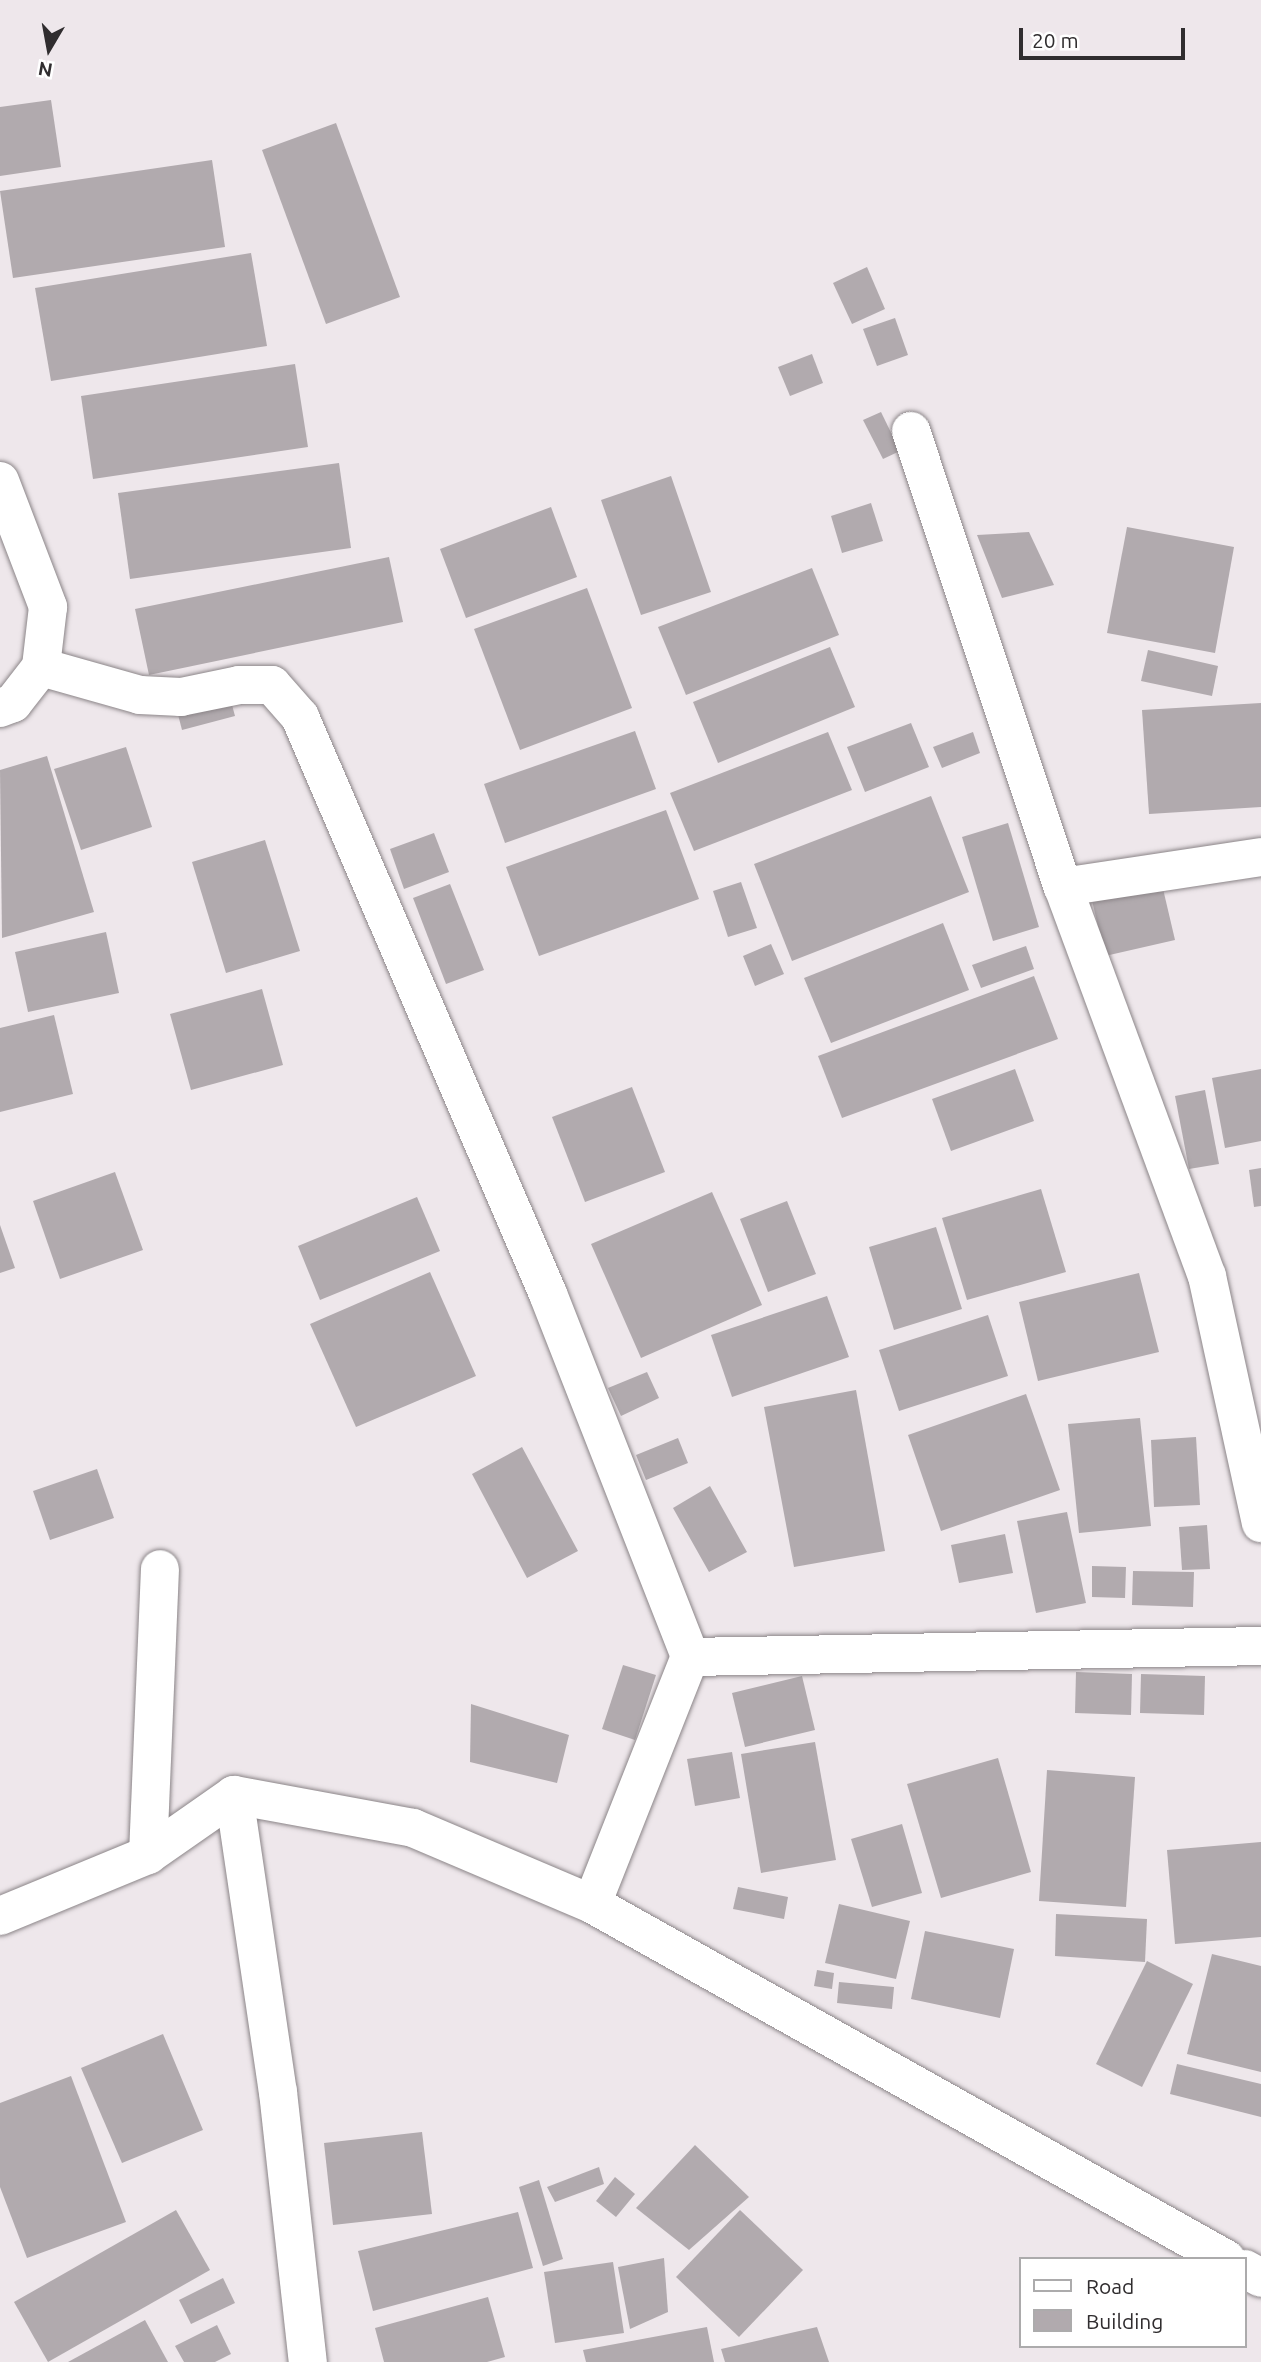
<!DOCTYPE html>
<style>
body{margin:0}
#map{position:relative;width:1261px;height:2362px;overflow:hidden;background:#eee7eb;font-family:Ubuntu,sans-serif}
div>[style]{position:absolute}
.building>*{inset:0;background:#b1aaae}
.roads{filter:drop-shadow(0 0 2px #8b8588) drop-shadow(0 0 2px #8b8588)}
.street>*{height:38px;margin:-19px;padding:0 19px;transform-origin:19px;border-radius:19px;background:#fff}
.secondary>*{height:38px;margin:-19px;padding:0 19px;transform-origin:19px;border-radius:19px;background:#fff}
span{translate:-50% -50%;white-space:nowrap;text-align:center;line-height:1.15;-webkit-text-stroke:6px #fff;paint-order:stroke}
.legend{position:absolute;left:1019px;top:2257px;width:228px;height:91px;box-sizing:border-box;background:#fff;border:2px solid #acabac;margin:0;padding:9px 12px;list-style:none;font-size:21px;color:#302d2f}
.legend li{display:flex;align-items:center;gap:14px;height:35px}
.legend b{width:35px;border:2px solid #acabac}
.north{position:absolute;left:14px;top:14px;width:70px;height:70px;-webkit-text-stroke:5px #fff;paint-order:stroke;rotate:190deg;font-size:19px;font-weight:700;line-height:28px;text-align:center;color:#302d2f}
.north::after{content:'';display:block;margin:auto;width:24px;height:32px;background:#302d2f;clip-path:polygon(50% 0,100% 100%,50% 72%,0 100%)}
.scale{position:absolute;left:1019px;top:28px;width:166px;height:32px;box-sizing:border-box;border:4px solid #302d2f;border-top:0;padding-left:9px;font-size:21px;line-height:24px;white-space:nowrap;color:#302d2f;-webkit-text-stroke:5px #fff;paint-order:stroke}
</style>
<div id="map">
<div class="building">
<div style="clip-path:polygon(51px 100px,61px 167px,0 176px,0 107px)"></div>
<div style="clip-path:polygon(336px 123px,400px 297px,326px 324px,262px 150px)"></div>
<div style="clip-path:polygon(212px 160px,225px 247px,13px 278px,0 191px)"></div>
<div style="clip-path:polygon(251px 253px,267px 346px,51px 381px,35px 288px)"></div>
<div style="clip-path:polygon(867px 267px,885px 309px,852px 324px,833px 283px)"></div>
<div style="clip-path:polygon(895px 318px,908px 355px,877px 366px,863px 329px)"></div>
<div style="clip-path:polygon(812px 354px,823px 383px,790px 396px,778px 367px)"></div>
<div style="clip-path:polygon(295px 364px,308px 447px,93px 479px,81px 396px)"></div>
<div style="clip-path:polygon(881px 412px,900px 451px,883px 459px,863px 420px)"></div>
<div style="clip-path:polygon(339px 463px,351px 548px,130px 579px,118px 493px)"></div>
<div style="clip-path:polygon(671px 476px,711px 592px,641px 615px,601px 500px)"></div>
<div style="clip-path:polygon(871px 503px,883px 541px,842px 553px,831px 516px)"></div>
<div style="clip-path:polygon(551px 507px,577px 577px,466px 618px,440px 549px)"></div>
<div style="clip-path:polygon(1127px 527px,1234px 547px,1215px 653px,1107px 633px)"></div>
<div style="clip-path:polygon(1029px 532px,1054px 585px,1002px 598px,977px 535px)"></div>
<div style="clip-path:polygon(389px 557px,403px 622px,149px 675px,135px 609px)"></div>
<div style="clip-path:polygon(812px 568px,839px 635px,686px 695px,658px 627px)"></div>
<div style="clip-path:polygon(587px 588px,632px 708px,520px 750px,474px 629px)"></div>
<div style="clip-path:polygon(830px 647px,855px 707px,718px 763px,693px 702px)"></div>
<div style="clip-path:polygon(1148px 650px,1218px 666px,1212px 696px,1141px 681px)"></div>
<div style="clip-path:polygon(228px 690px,235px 716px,182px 730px,175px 703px)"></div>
<div style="clip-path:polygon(1261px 703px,1261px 807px,1149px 814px,1142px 710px)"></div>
<div style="clip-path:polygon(911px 723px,929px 767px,865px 792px,847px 747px)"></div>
<div style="clip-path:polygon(635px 731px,656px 789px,505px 843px,484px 784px)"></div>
<div style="clip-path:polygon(828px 732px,852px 790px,694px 851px,670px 793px)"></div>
<div style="clip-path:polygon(973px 732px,980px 753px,942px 768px,933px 747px)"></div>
<div style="clip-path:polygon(126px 747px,152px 827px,81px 850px,54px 769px)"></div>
<div style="clip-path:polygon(47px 756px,94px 912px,2px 938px,0 770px)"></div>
<div style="clip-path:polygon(931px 796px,969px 892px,792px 961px,754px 864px)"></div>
<div style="clip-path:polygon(666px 810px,699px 899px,539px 956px,506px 867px)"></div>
<div style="clip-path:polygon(1008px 823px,1039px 927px,993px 941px,962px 837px)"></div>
<div style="clip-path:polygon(434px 833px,449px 872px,404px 889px,390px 849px)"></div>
<div style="clip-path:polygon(265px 840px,300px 951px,226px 973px,192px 862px)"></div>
<div style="clip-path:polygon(1160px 876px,1175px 940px,1105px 956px,1090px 892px)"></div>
<div style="clip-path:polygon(741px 882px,757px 928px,728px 937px,713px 891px)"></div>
<div style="clip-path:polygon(450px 884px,484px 970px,446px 984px,413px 898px)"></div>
<div style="clip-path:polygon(943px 923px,969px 990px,831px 1043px,804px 978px)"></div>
<div style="clip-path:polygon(106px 932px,119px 993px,28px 1012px,15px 952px)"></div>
<div style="clip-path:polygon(771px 944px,784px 974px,755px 986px,743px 956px)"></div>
<div style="clip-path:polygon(1026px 946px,1034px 969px,981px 988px,972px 965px)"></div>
<div style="clip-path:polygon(1034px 976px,1058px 1039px,842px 1118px,818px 1056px)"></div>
<div style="clip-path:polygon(262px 989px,283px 1065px,191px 1090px,170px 1014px)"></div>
<div style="clip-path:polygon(54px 1015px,73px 1094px,0 1112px,0 1028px)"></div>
<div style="clip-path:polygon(1015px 1069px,1034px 1121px,951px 1151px,932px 1099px)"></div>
<div style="clip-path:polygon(1261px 1069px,1261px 1141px,1225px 1148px,1212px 1078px)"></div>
<div style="clip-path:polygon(632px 1087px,665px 1172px,585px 1202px,552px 1117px)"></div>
<div style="clip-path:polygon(1205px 1090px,1219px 1164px,1189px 1169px,1175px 1096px)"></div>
<div style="clip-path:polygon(1261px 1168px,1261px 1206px,1254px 1207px,1249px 1170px)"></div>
<div style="clip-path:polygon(115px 1172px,143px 1250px,60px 1279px,33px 1201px)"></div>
<div style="clip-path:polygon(1041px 1189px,1066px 1272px,967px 1300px,942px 1218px)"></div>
<div style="clip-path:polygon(712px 1192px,762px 1305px,641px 1358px,591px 1244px)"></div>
<div style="clip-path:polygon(417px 1197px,440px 1251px,320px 1300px,298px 1246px)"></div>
<div style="clip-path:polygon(787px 1201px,816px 1274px,768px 1292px,740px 1219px)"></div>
<div style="clip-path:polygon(0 1225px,15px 1268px,0 1273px)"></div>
<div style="clip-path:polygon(936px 1227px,962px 1309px,894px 1330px,869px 1247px)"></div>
<div style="clip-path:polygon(430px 1272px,476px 1376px,356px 1427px,310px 1324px)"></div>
<div style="clip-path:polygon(1139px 1273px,1159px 1352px,1038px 1381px,1019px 1302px)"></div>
<div style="clip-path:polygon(827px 1296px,849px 1357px,732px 1397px,711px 1335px)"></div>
<div style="clip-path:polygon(988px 1315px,1008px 1376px,899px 1411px,879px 1350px)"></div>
<div style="clip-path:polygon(647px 1372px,659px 1398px,621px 1416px,608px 1388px)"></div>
<div style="clip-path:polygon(856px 1390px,885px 1551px,794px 1567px,764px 1407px)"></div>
<div style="clip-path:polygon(1026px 1394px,1060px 1490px,941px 1531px,908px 1435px)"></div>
<div style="clip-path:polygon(1140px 1418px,1151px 1526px,1079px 1533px,1068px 1424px)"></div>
<div style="clip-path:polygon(1196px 1437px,1200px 1505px,1154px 1507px,1151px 1440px)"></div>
<div style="clip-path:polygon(678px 1438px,688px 1463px,646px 1480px,636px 1455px)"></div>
<div style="clip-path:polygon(522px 1447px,578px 1551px,527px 1578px,472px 1474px)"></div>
<div style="clip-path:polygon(97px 1469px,114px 1518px,50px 1540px,33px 1491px)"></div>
<div style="clip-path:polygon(710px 1486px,747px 1552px,709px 1572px,673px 1508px)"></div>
<div style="clip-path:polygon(1067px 1512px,1086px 1603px,1036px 1613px,1017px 1521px)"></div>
<div style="clip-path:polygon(1207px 1525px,1210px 1569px,1182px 1570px,1179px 1527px)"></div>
<div style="clip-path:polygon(1005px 1534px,1013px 1573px,959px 1583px,951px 1545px)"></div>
<div style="clip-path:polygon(1092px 1566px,1126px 1567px,1125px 1598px,1092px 1597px)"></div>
<div style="clip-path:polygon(1133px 1571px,1194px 1572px,1193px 1607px,1132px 1605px)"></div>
<div style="clip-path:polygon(623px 1665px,656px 1675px,635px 1740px,602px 1729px)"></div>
<div style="clip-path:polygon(1076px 1672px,1132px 1674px,1131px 1715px,1075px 1713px)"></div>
<div style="clip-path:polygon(1141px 1674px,1205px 1676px,1204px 1715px,1140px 1713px)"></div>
<div style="clip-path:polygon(802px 1676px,815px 1730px,745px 1747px,732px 1693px)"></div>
<div style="clip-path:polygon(471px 1704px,569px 1735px,557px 1783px,470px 1762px)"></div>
<div style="clip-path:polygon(815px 1742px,836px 1860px,761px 1873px,741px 1754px)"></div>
<div style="clip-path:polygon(732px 1752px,740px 1798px,695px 1806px,687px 1759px)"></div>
<div style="clip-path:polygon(998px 1758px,1031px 1872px,941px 1898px,907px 1784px)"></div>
<div style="clip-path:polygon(1047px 1770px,1135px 1777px,1126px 1907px,1039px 1901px)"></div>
<div style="clip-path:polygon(902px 1824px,922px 1893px,872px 1907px,851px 1839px)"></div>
<div style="clip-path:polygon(1261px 1842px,1261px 1937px,1175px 1944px,1167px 1850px)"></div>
<div style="clip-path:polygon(738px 1887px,788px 1897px,784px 1919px,733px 1909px)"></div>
<div style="clip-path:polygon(839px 1904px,910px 1921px,896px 1979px,825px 1963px)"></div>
<div style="clip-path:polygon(1056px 1914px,1147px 1919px,1145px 1962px,1055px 1956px)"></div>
<div style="clip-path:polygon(925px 1931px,1014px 1949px,1000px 2018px,911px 1999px)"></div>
<div style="clip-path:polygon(1212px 1954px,1261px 1966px,1261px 2072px,1187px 2054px)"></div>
<div style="clip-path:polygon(1147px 1961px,1193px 1984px,1142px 2087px,1096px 2064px)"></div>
<div style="clip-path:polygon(817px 1970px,834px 1973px,832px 1989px,814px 1986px)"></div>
<div style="clip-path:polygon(839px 1982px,894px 1987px,892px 2009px,837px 2003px)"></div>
<div style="clip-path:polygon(163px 2034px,203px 2130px,122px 2163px,81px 2068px)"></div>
<div style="clip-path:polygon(1177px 2064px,1261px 2084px,1261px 2117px,1170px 2094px)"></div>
<div style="clip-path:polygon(71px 2076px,126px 2222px,27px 2258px,0 2187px,0 2103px)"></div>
<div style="clip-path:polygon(422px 2132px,432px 2214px,333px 2225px,324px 2143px)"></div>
<div style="clip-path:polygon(695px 2145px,749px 2197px,689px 2250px,636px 2208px)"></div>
<div style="clip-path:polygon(599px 2167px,604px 2184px,555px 2202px,547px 2187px)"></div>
<div style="clip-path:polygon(615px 2177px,635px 2194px,616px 2217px,596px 2201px)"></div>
<div style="clip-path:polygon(539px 2180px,563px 2259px,543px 2266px,519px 2187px)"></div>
<div style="clip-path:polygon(176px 2210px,210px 2270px,48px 2362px,14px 2302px)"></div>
<div style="clip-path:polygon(740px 2210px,803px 2270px,739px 2337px,676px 2277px)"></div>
<div style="clip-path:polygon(518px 2212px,533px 2268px,373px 2311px,358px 2251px)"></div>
<div style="clip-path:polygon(664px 2258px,668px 2312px,630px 2329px,618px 2267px)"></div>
<div style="clip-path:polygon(613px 2262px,624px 2333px,555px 2343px,544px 2272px)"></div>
<div style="clip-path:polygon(223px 2278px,235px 2303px,191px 2324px,179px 2300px)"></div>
<div style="clip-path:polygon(488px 2297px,505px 2357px,487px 2362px,384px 2362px,375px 2328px)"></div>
<div style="clip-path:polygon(145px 2320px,168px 2362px,68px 2362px)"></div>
<div style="clip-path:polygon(217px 2325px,231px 2354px,215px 2362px,184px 2362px,175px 2346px)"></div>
<div style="clip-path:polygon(707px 2327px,714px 2362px,586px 2362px,583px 2350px)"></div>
<div style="clip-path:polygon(817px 2327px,829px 2362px,725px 2362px,721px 2349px)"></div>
</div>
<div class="roads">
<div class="street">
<div style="left:911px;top:431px;width:481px;rotate:71.6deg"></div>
<div style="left:1063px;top:887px;width:415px;rotate:69.7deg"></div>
<div style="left:1207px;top:1276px;width:253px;rotate:77.7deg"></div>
<div style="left:0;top:481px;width:135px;rotate:69.1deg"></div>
<div style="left:48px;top:607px;width:60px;rotate:96.7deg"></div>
<div style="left:41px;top:667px;width:46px;rotate:127.9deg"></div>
<div style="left:13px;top:703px;width:14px;rotate:159deg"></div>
<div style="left:41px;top:667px;width:103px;rotate:15.8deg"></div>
<div style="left:140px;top:695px;width:41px;rotate:2.8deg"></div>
<div style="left:181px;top:697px;width:59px;rotate:-11.7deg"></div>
<div style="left:239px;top:685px;width:33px"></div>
<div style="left:272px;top:685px;width:43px;rotate:48.8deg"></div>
<div style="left:300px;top:717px;width:628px;rotate:66.74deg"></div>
<div style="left:548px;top:1294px;width:390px;rotate:68.6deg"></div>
<div style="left:1063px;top:887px;width:200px;rotate:-8.6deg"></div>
<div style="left:234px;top:1795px;width:300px;rotate:81.6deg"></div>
<div style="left:278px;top:2092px;width:272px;rotate:83.7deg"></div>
<div style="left:148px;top:1855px;width:286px;rotate:-87.6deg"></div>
<div style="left:592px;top:1904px;width:266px;rotate:-68.4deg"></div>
<div style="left:690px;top:1657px;width:571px;rotate:-1.1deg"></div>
</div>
<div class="secondary">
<div style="left:0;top:1916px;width:160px;rotate:-22.4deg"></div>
<div style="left:148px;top:1855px;width:105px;rotate:-34.9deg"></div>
<div style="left:234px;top:1795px;width:182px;rotate:10.4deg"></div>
<div style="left:413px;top:1828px;width:194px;rotate:23deg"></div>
<div style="left:592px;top:1904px;width:727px;rotate:29.25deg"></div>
<div style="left:1245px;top:2269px;width:18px;rotate:29deg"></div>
</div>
</div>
<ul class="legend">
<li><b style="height:9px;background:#fff"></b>Road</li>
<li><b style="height:19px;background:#b1aaae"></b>Building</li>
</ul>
<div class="north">N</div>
<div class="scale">20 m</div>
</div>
